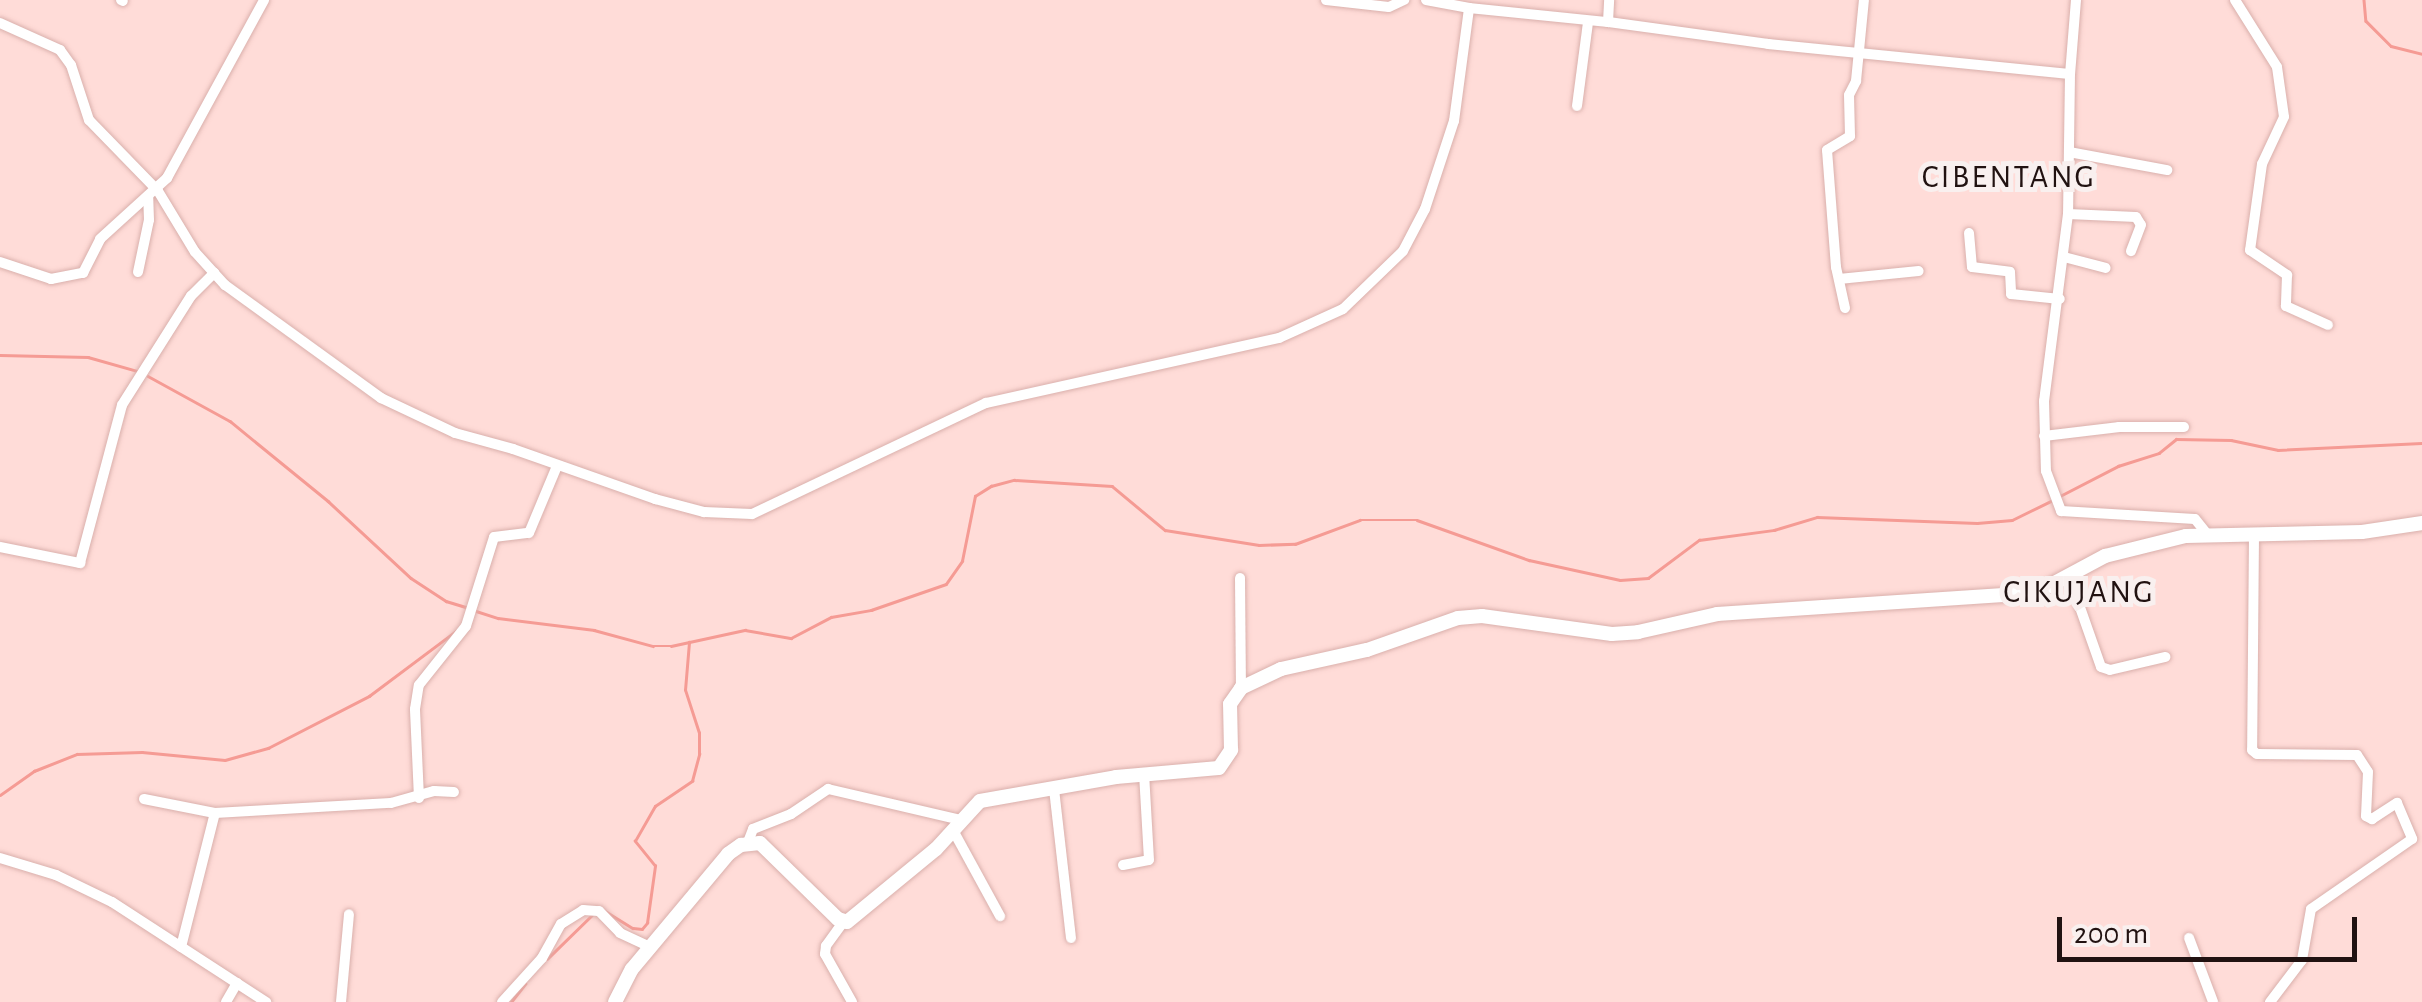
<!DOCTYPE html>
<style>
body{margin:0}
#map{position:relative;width:2422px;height:1002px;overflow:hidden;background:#ffdcd8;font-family:"Alegreya Sans",sans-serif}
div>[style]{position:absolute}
.stream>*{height:2.5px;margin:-1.25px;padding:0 1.25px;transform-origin:1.25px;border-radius:1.25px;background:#f59b94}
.roads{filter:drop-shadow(0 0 2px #dab0ac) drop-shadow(0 0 2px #dab0ac)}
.street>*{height:10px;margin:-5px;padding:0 5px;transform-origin:5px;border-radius:5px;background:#fff}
.secondary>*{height:14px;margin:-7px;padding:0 7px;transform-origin:7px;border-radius:7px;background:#fff}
span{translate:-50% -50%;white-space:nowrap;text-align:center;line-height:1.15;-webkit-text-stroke:10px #f9f0ef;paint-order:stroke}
.quarter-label{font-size:32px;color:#211211;letter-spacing:2.5px}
.scale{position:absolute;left:2057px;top:917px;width:300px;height:45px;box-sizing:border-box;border:5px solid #211211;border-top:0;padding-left:12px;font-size:30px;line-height:35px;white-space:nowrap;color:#211211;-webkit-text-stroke:8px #f9f0ef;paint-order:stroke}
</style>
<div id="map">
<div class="stream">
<div style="left:2364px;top:0;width:21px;rotate:85deg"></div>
<div style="left:2366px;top:21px;width:35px;rotate:45deg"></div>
<div style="left:2391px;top:46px;width:32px;rotate:14deg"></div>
<div style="left:0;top:355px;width:88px;rotate:1.3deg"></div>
<div style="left:88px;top:357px;width:55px;rotate:15.8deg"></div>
<div style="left:148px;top:376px;width:94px;rotate:28.8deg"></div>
<div style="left:230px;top:421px;width:127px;rotate:39.2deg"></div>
<div style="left:328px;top:501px;width:113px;rotate:42.9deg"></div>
<div style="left:411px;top:578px;width:42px;rotate:33.3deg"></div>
<div style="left:446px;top:601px;width:21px;rotate:17deg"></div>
<div style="left:2058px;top:497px;width:68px;rotate:-27.3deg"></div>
<div style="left:2118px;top:466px;width:43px;rotate:-17.6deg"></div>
<div style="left:2159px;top:453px;width:22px;rotate:-39deg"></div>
<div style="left:2176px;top:439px;width:55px;rotate:1deg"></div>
<div style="left:2231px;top:440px;width:48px;rotate:12deg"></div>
<div style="left:2278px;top:450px;width:144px;rotate:-2.8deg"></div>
<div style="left:473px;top:610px;width:26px;rotate:18deg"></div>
<div style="left:498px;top:618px;width:97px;rotate:7.1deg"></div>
<div style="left:594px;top:630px;width:61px;rotate:15.2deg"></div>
<div style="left:653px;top:646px;width:18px"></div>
<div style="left:671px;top:646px;width:76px;rotate:-12.2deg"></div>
<div style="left:745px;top:630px;width:47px;rotate:9.9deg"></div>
<div style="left:791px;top:638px;width:45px;rotate:-27.7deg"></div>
<div style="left:831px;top:617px;width:41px;rotate:-9.9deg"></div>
<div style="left:871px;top:610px;width:79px;rotate:-19.1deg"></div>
<div style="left:946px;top:584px;width:28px;rotate:-55deg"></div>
<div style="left:962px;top:561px;width:66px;rotate:-78.7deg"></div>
<div style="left:975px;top:496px;width:19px;rotate:-32deg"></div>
<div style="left:991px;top:486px;width:24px;rotate:-15deg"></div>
<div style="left:1014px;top:480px;width:98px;rotate:3.5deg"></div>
<div style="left:1112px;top:486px;width:69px;rotate:39.7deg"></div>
<div style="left:1165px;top:530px;width:95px;rotate:9.1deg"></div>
<div style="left:1259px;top:545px;width:36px;rotate:-2deg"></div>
<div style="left:1295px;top:544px;width:69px;rotate:-20.3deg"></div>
<div style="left:1360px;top:520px;width:57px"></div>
<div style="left:1417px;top:520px;width:119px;rotate:19.7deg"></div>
<div style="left:1529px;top:560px;width:93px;rotate:12.4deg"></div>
<div style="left:1620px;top:580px;width:28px;rotate:-4deg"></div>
<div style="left:1648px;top:578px;width:64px;rotate:-36.7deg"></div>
<div style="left:1699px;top:540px;width:76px;rotate:-7.6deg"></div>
<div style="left:1774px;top:530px;width:45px;rotate:-16.8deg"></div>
<div style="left:1817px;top:517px;width:160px;rotate:2.1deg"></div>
<div style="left:1977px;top:523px;width:35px;rotate:-5deg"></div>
<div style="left:2012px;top:520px;width:43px;rotate:-26deg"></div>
<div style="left:0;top:795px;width:42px;rotate:-35.2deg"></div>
<div style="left:34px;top:771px;width:46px;rotate:-21.6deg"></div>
<div style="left:77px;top:754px;width:65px;rotate:-1.8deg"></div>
<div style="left:142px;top:752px;width:83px;rotate:5.5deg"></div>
<div style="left:225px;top:760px;width:45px;rotate:-15.6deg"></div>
<div style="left:268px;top:748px;width:114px;rotate:-27.2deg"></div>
<div style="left:369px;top:696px;width:109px;rotate:-36.8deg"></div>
<div style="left:602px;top:909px;width:36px;rotate:32deg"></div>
<div style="left:633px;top:928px;width:9px;rotate:6deg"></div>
<div style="left:642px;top:929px;width:8px;rotate:-50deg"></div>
<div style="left:647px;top:923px;width:58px;rotate:-82deg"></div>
<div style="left:655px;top:866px;width:32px;rotate:-129deg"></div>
<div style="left:635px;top:841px;width:40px;rotate:-60.3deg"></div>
<div style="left:655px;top:806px;width:45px;rotate:-34deg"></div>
<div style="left:692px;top:781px;width:28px;rotate:-75deg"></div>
<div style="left:699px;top:754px;width:21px;rotate:-90deg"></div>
<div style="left:699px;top:733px;width:45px;rotate:-108deg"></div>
<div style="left:685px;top:690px;width:48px;rotate:-85.2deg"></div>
<div style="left:547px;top:959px;width:62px;rotate:-44.3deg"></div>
<div style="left:511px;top:1002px;width:23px;rotate:-52deg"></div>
</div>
<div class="roads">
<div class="street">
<div style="left:121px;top:0;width:2px;rotate:27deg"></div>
<div style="left:1326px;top:0;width:63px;rotate:6.3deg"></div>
<div style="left:1389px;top:7px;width:17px;rotate:-25deg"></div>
<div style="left:1426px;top:0;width:44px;rotate:10.5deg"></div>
<div style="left:2076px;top:0;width:74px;rotate:94.6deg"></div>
<div style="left:2070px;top:74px;width:140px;rotate:90.8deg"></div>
<div style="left:2068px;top:214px;width:189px;rotate:97.3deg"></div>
<div style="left:2044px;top:401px;width:70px;rotate:88.4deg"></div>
<div style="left:2046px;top:471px;width:43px;rotate:69.4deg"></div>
<div style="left:2061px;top:511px;width:134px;rotate:3.4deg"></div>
<div style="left:2195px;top:519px;width:21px;rotate:51deg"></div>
<div style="left:2235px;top:0;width:79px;rotate:57.9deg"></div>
<div style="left:2277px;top:67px;width:50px;rotate:82deg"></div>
<div style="left:2284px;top:117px;width:52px;rotate:115.1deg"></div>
<div style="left:2262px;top:164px;width:87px;rotate:97.9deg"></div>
<div style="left:2250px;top:250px;width:45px;rotate:34deg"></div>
<div style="left:2287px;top:275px;width:31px;rotate:92deg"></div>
<div style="left:2286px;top:306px;width:46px;rotate:24.3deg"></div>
<div style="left:1608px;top:22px;width:162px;rotate:7.8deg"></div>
<div style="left:1768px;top:44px;width:303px;rotate:5.7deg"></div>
<div style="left:0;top:23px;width:66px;rotate:24.2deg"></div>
<div style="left:60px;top:50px;width:19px;rotate:54deg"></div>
<div style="left:71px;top:65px;width:58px;rotate:71.9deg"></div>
<div style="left:89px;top:120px;width:99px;rotate:45.8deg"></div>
<div style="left:158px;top:191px;width:71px;rotate:58.8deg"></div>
<div style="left:195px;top:252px;width:45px;rotate:47.7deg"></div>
<div style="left:225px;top:285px;width:193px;rotate:35.9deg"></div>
<div style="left:381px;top:398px;width:82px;rotate:25.3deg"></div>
<div style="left:455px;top:433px;width:60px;rotate:15.4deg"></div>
<div style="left:513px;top:449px;width:151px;rotate:19.4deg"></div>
<div style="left:655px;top:499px;width:51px;rotate:14.9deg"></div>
<div style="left:704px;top:512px;width:48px;rotate:2.4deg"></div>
<div style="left:752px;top:514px;width:259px;rotate:-25.4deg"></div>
<div style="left:986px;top:403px;width:300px;rotate:-12.5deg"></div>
<div style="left:1279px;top:338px;width:70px;rotate:-24.4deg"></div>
<div style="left:1343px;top:309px;width:83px;rotate:-44deg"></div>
<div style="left:1403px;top:251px;width:47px;rotate:-62.4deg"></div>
<div style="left:1425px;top:209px;width:93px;rotate:-71.8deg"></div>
<div style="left:1454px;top:121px;width:114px;rotate:-82.4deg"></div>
<div style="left:1469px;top:8px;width:140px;rotate:5.8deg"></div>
<div style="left:1608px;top:22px;width:22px;rotate:-87deg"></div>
<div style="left:1577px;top:106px;width:85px;rotate:-82.5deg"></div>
<div style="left:2069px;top:152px;width:100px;rotate:10.4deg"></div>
<div style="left:2068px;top:214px;width:68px;rotate:2.5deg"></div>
<div style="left:2136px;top:217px;width:9px;rotate:58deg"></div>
<div style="left:2141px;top:225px;width:28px;rotate:111deg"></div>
<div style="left:1969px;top:233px;width:34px;rotate:85deg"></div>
<div style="left:1972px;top:267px;width:38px;rotate:7deg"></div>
<div style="left:2010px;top:272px;width:22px;rotate:87deg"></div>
<div style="left:2011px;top:294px;width:49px;rotate:5.8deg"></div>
<div style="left:2064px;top:257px;width:43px;rotate:14.7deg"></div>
<div style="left:0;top:262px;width:54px;rotate:18.4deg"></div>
<div style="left:51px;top:279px;width:33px;rotate:-11deg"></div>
<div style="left:83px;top:273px;width:38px;rotate:-63deg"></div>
<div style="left:100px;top:239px;width:91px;rotate:-42.3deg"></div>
<div style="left:167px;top:178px;width:203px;rotate:-61.4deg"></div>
<div style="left:138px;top:272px;width:53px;rotate:-78.1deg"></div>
<div style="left:149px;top:220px;width:23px;rotate:-92deg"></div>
<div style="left:1839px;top:279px;width:80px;rotate:-5.7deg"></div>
<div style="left:1845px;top:308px;width:42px;rotate:-102.4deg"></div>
<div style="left:1836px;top:267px;width:117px;rotate:-94.4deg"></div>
<div style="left:1827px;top:150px;width:27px;rotate:-31deg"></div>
<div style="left:1850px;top:136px;width:41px;rotate:-91.4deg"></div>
<div style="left:1849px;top:95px;width:16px;rotate:-63deg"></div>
<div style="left:1856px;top:81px;width:81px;rotate:-84.4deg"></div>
<div style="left:2044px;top:436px;width:76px;rotate:-6.8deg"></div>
<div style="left:2119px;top:427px;width:65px"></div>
<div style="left:2254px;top:535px;width:215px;rotate:90.5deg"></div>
<div style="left:2252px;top:750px;width:6px;rotate:39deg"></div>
<div style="left:2257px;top:754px;width:100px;rotate:0.6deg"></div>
<div style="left:2357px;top:755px;width:20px;rotate:57deg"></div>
<div style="left:2368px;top:772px;width:44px;rotate:92.6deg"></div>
<div style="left:2366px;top:816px;width:7px;rotate:27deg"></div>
<div style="left:2372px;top:819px;width:30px;rotate:-33deg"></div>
<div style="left:2397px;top:803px;width:39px;rotate:67deg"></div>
<div style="left:2412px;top:839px;width:123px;rotate:145.3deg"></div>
<div style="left:2311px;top:909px;width:52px;rotate:100deg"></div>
<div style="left:2302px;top:960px;width:53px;rotate:127.3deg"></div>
<div style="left:0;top:547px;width:82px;rotate:11.3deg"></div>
<div style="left:80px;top:563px;width:163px;rotate:-75.1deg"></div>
<div style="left:122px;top:405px;width:129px;rotate:-57.7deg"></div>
<div style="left:191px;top:296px;width:33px;rotate:-45deg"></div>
<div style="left:2069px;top:576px;width:96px;rotate:70.6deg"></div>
<div style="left:2101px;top:667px;width:9px;rotate:18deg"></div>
<div style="left:2110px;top:670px;width:57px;rotate:-13.3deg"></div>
<div style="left:1240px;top:578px;width:110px;rotate:89.5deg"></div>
<div style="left:1054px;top:789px;width:150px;rotate:83.5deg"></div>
<div style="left:419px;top:798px;width:89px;rotate:-92.6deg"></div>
<div style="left:415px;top:709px;width:24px;rotate:-81deg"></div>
<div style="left:419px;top:685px;width:75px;rotate:-51.5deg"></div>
<div style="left:466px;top:626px;width:93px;rotate:-72.5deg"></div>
<div style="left:494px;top:537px;width:35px;rotate:-7deg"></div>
<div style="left:529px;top:533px;width:73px;rotate:-67.3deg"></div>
<div style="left:144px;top:799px;width:72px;rotate:11.2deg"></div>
<div style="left:215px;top:813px;width:176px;rotate:-3.3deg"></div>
<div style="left:391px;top:803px;width:45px;rotate:-15.6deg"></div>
<div style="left:434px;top:791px;width:20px;rotate:3deg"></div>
<div style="left:954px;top:832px;width:96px;rotate:61.3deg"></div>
<div style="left:748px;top:842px;width:14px;rotate:-69deg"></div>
<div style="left:753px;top:829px;width:41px;rotate:-21.5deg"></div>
<div style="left:791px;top:814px;width:45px;rotate:-34deg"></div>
<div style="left:828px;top:789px;width:137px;rotate:13.1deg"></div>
<div style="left:0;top:858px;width:59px;rotate:16.9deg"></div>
<div style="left:56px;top:875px;width:62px;rotate:25.7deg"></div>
<div style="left:112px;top:902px;width:184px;rotate:33deg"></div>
<div style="left:1123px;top:865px;width:26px;rotate:-11deg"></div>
<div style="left:1149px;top:860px;width:86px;rotate:-93.3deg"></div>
<div style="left:844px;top:921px;width:31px;rotate:126deg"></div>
<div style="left:826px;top:946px;width:8px;rotate:97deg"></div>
<div style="left:825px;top:954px;width:55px;rotate:60.6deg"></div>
<div style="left:2189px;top:938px;width:68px;rotate:69.4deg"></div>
<div style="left:181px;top:947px;width:138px;rotate:-75.8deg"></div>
<div style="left:226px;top:1002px;width:22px;rotate:-60deg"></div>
<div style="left:341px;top:1002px;width:88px;rotate:-84.8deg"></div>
<div style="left:502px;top:1002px;width:59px;rotate:-47.7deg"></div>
<div style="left:542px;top:958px;width:39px;rotate:-61deg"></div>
<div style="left:561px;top:924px;width:26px;rotate:-32deg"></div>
<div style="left:583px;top:910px;width:16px;rotate:4deg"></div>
<div style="left:599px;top:911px;width:30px;rotate:46deg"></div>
<div style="left:620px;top:933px;width:35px;rotate:25deg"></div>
</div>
<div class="secondary">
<div style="left:615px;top:1002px;width:37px;rotate:-63deg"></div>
<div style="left:632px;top:969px;width:150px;rotate:-50.1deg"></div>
<div style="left:728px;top:854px;width:16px;rotate:-35deg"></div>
<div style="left:741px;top:845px;width:19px;rotate:-6deg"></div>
<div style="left:760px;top:843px;width:109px;rotate:44.3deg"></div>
<div style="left:838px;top:919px;width:9px;rotate:18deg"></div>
<div style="left:847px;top:922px;width:115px;rotate:-39.4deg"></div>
<div style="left:936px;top:849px;width:65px;rotate:-47.5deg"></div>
<div style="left:980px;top:801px;width:138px;rotate:-10deg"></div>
<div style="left:1116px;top:777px;width:103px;rotate:-5deg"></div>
<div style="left:1219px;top:768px;width:22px;rotate:-56deg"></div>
<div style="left:1231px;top:750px;width:46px;rotate:-91.2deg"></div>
<div style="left:1230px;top:704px;width:19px;rotate:-55deg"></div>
<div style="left:1241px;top:688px;width:44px;rotate:-25.4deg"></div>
<div style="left:1281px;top:669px;width:88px;rotate:-12.5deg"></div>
<div style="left:1367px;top:650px;width:96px;rotate:-19.4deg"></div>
<div style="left:1458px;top:618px;width:24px;rotate:-5deg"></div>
<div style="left:1482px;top:616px;width:131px;rotate:7.9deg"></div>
<div style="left:1612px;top:634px;width:26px;rotate:-4deg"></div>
<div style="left:1638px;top:632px;width:81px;rotate:-12.8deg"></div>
<div style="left:1717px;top:614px;width:302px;rotate:-3.8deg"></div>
<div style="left:2018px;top:594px;width:32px;rotate:-14deg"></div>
<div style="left:2049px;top:586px;width:64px;rotate:-28.2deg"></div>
<div style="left:2105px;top:556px;width:83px;rotate:-13.9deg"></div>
<div style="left:2186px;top:536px;width:176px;rotate:-1.3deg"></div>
<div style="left:2362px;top:532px;width:61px;rotate:-8.5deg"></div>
</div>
</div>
<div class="quarter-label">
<span style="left:2009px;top:177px">CIBENTANG</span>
<span style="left:2079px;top:592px">CIKUJANG</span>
</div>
<div class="scale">200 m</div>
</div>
